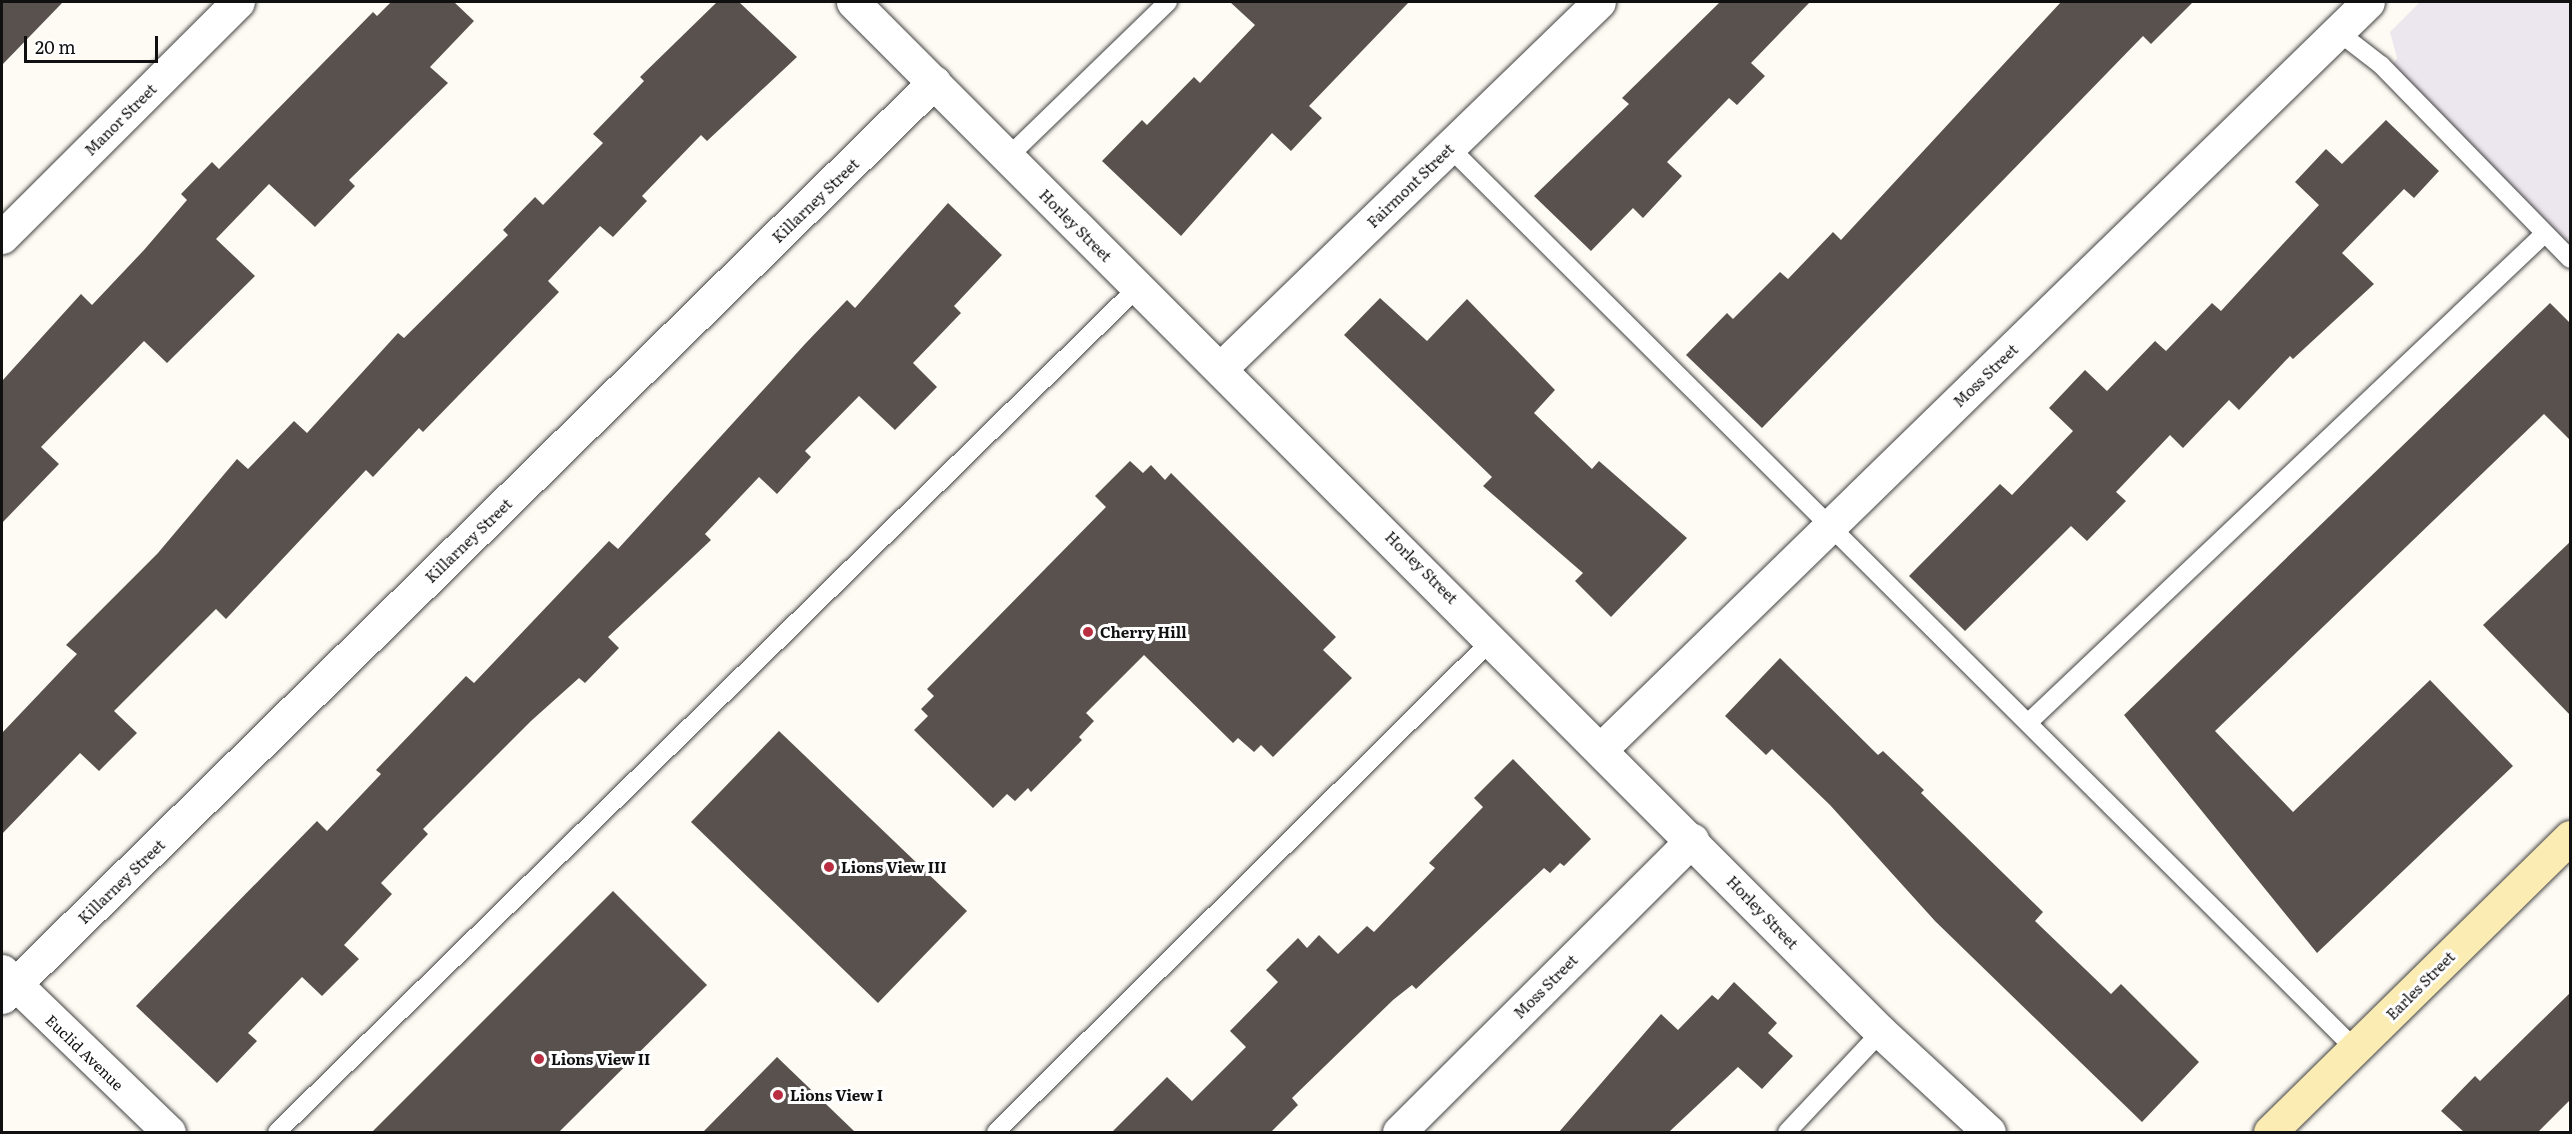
<!DOCTYPE html>
<style>
body{margin:0}
#map{position:relative;width:2572px;height:1134px;overflow:hidden;background:#fefbf4;font-family:Literata,serif}
div>[style]{position:absolute}
.industrial>*{inset:0;background:#ece6ee}
.building>*{inset:0;background:#59514d}
.roads{filter:drop-shadow(0 0 2px #434343) drop-shadow(0 0 2px #434343)}
.lane>*{height:18px;margin:-9px;padding:0 9px;transform-origin:9px;border-radius:9px;background:#fff}
.street>*{height:33px;margin:-16.5px;padding:0 16.5px;transform-origin:16.5px;border-radius:16.5px;background:#fff}
.secondary>*{height:33px;margin:-16.5px;padding:0 16.5px;transform-origin:16.5px;border-radius:16.5px;background:#fbecb3}
.dots>*{width:16px;height:16px;translate:-50% -50%;box-sizing:border-box;border:3px solid #fff;border-radius:50%}
span{translate:-50% -50%;white-space:nowrap;text-align:center;line-height:1.15;-webkit-text-stroke:6px #fff;paint-order:stroke}
.street-label{font-size:15px;color:#101010}
.poi-label{font-size:15px;color:#101010;font-weight:700}
.left{translate:0 -50%;text-align:left}
.frame{position:absolute;inset:0;border:3px solid #101010;pointer-events:none}
.scale{position:absolute;left:24px;top:36px;width:134px;height:27px;box-sizing:border-box;border:3px solid #101010;border-top:0;padding-left:8px;font-size:18px;line-height:21px;white-space:nowrap;color:#101010;-webkit-text-stroke:4px #fff;paint-order:stroke}
</style>
<div id="map">
<div class="industrial">
<div style="clip-path:polygon(2420px 2px,2570px 2px,2570px 259px,2387px 72px,2397px 58px,2390px 32px)"></div>
</div>
<div class="building">
<div style="clip-path:polygon(2px 2px,63px 2px,2px 65px)"></div>
<div style="clip-path:polygon(391px 2px,454px 2px,474px 21px,430px 67px,448px 83px,349px 180px,355px 186px,315px 227px,269px 184px,216px 239px,255px 276px,167px 363px,144px 341px,41px 447px,59px 464px,2px 523px,2px 381px,81px 294px,92px 305px,144px 250px,187px 200px,181px 194px,212px 162px,219px 169px,373px 12px,377px 16px)"></div>
<div style="clip-path:polygon(717px 2px,739px 2px,797px 57px,707px 141px,701px 135px,642px 196px,647px 201px,613px 237px,600px 226px,548px 281px,559px 292px,423px 432px,419px 428px,373px 477px,366px 470px,226px 619px,216px 609px,114px 711px,137px 733px,99px 771px,80px 753px,2px 834px,2px 733px,77px 654px,66px 645px,158px 553px,237px 459px,248px 469px,294px 421px,307px 433px,398px 333px,404px 338px,508px 235px,503px 230px,535px 197px,543px 205px,603px 143px,593px 134px,644px 81px,640px 77px)"></div>
<div style="clip-path:polygon(1230px 2px,1409px 2px,1309px 106px,1322px 118px,1291px 151px,1272px 133px,1181px 236px,1102px 161px,1142px 120px,1147px 125px,1194px 77px,1200px 83px,1255px 25px)"></div>
<div style="clip-path:polygon(1720px 2px,1810px 2px,1751px 63px,1765px 76px,1737px 105px,1729px 98px,1667px 162px,1682px 176px,1643px 218px,1633px 208px,1591px 251px,1534px 196px,1629px 104px,1622px 98px)"></div>
<div style="clip-path:polygon(2061px 2px,2193px 2px,2151px 44px,2143px 36px,1762px 428px,1686px 355px,1727px 313px,1733px 319px,1780px 272px,1788px 279px,1833px 232px,1841px 240px)"></div>
<div style="clip-path:polygon(2386px 120px,2439px 171px,2414px 198px,2404px 189px,2342px 253px,2374px 284px,2293px 359px,2290px 356px,2239px 410px,2229px 400px,2183px 448px,2170px 435px,2116px 492px,2126px 501px,2087px 541px,2071px 526px,1965px 631px,1909px 576px,2000px 484px,2012px 495px,2073px 431px,2049px 408px,2085px 370px,2107px 391px,2155px 341px,2166px 351px,2212px 303px,2221px 311px,2319px 205px,2295px 182px,2326px 149px,2342px 164px)"></div>
<div style="clip-path:polygon(948px 203px,1002px 255px,954px 306px,961px 313px,913px 363px,937px 387px,895px 430px,859px 396px,805px 451px,811px 457px,777px 494px,759px 477px,705px 534px,711px 540px,608px 637px,619px 648px,585px 683px,579px 678px,531px 721px,423px 829px,428px 834px,381px 883px,392px 894px,344px 945px,359px 959px,322px 996px,302px 977px,248px 1033px,257px 1041px,217px 1083px,136px 1006px,317px 821px,327px 831px,381px 774px,376px 770px,466px 676px,474px 683px,609px 541px,618px 549px,805px 344px,847px 300px,855px 308px)"></div>
<div style="clip-path:polygon(1380px 298px,1427px 341px,1467px 299px,1555px 390px,1534px 413px,1592px 469px,1599px 461px,1687px 538px,1611px 617px,1575px 581px,1583px 573px,1483px 486px,1492px 477px,1344px 335px)"></div>
<div style="clip-path:polygon(2550px 303px,2571px 324px,2571px 441px,2544px 414px,2215px 731px,2293px 812px,2430px 680px,2513px 766px,2317px 953px,2124px 715px)"></div>
<div style="clip-path:polygon(1130px 461px,1143px 473px,1151px 465px,1165px 480px,1171px 473px,1336px 637px,1323px 650px,1352px 678px,1273px 757px,1261px 745px,1254px 752px,1238px 738px,1233px 743px,1144px 655px,1086px 713px,1094px 721px,1079px 737px,1082px 740px,1031px 792px,1028px 788px,1015px 801px,1007px 794px,993px 808px,914px 730px,928px 716px,921px 709px,934px 696px,927px 689px,1106px 507px,1095px 496px)"></div>
<div style="clip-path:polygon(2571px 541px,2571px 716px,2483px 625px)"></div>
<div style="clip-path:polygon(1780px 658px,1878px 755px,1883px 751px,1924px 790px,1921px 793px,2043px 912px,2035px 921px,2111px 994px,2121px 984px,2199px 1062px,2142px 1122px,1935px 921px,1830px 805px,1772px 749px,1766px 755px,1725px 716px)"></div>
<div style="clip-path:polygon(779px 731px,967px 911px,878px 1003px,691px 822px)"></div>
<div style="clip-path:polygon(1513px 759px,1591px 839px,1564px 866px,1560px 863px,1550px 873px,1544px 868px,1416px 989px,1412px 985px,1393px 1000px,1292px 1098px,1298px 1105px,1271px 1132px,1112px 1132px,1167px 1077px,1192px 1101px,1246px 1047px,1230px 1031px,1278px 982px,1266px 970px,1298px 938px,1307px 948px,1319px 935px,1338px 954px,1367px 926px,1374px 932px,1435px 868px,1429px 863px,1483px 807px,1474px 798px)"></div>
<div style="clip-path:polygon(613px 891px,707px 985px,559px 1132px,372px 1132px)"></div>
<div style="clip-path:polygon(1734px 982px,1777px 1023px,1768px 1033px,1793px 1056px,1762px 1089px,1738px 1067px,1669px 1132px,1559px 1132px,1661px 1014px,1678px 1030px,1712px 995px,1718px 1000px)"></div>
<div style="clip-path:polygon(2571px 992px,2571px 1099px,2538px 1132px,2464px 1132px,2441px 1111px,2475px 1076px,2480px 1081px)"></div>
<div style="clip-path:polygon(777px 1057px,855px 1132px,703px 1132px)"></div>
</div>
<div class="roads">
<div class="lane">
<div style="left:2337px;top:31px;width:56px;rotate:37.7deg"></div>
<div style="left:2381px;top:65px;width:271px;rotate:45.7deg"></div>
<div style="left:1449px;top:147px;width:1278px;rotate:44.87deg"></div>
<div style="left:1008px;top:157px;width:223px;rotate:-44.1deg"></div>
<div style="left:2030px;top:721px;width:708px;rotate:-43.45deg"></div>
<div style="left:277px;top:1132px;width:1208px;rotate:-44.46deg"></div>
<div style="left:996px;top:1132px;width:701px;rotate:-44.77deg"></div>
<div style="left:1787px;top:1132px;width:137px;rotate:-46.8deg"></div>
</div>
<div class="street">
<div style="left:853px;top:2px;width:1455px;rotate:45.06deg"></div>
<div style="left:1881px;top:1032px;width:147px;rotate:42.8deg"></div>
<div style="left:2px;top:237px;width:333px;rotate:-44.9deg"></div>
<div style="left:1221px;top:368px;width:526px;rotate:-44.08deg"></div>
<div style="left:1602px;top:748px;width:1069px;rotate:-44.24deg"></div>
<div style="left:2px;top:971px;width:232px;rotate:44deg"></div>
<div style="left:2px;top:997px;width:1306px;rotate:-44.47deg"></div>
<div style="left:1399px;top:1132px;width:414px;rotate:-44.9deg"></div>
</div>
<div class="secondary">
<div style="left:2270px;top:1132px;width:421px;rotate:-44.5deg"></div>
</div>
</div>
<div class="dots">
<div style="left:1088px;top:632px;background:#ba2e42"></div>
<div style="left:829px;top:867px;background:#ba2e42"></div>
<div style="left:539px;top:1059px;background:#ba2e42"></div>
<div style="left:778px;top:1095px;background:#ba2e42"></div>
</div>
<div class="street-label">
<span style="left:120px;top:119px;rotate:-45deg">Manor Street</span>
<span style="left:1410px;top:185px;rotate:-44deg">Fairmont Street</span>
<span style="left:815px;top:200px;rotate:-44deg">Killarney Street</span>
<span style="left:1076px;top:225px;rotate:45deg">Horley Street</span>
<span style="left:1985px;top:375px;rotate:-44deg">Moss Street</span>
<span style="left:468px;top:540px;rotate:-44deg">Killarney Street</span>
<span style="left:1422px;top:567px;rotate:45deg">Horley Street</span>
<span style="left:121px;top:881px;rotate:-44deg">Killarney Street</span>
<span style="left:1763px;top:912px;rotate:46deg">Horley Street</span>
<span style="left:2420px;top:985px;rotate:-45deg">Earles Street</span>
<span style="left:1545px;top:986px;rotate:-45deg">Moss Street</span>
<span style="left:85px;top:1052px;rotate:44deg">Euclid Avenue</span>
</div>
<div class="poi-label">
<span class="left" style="left:1100px;top:632px">Cherry Hill</span>
<span class="left" style="left:841px;top:867px">Lions View III</span>
<span class="left" style="left:551px;top:1059px">Lions View II</span>
<span class="left" style="left:790px;top:1095px">Lions View I</span>
</div>
<div class="frame"></div>
<div class="scale">20 m</div>
</div>
